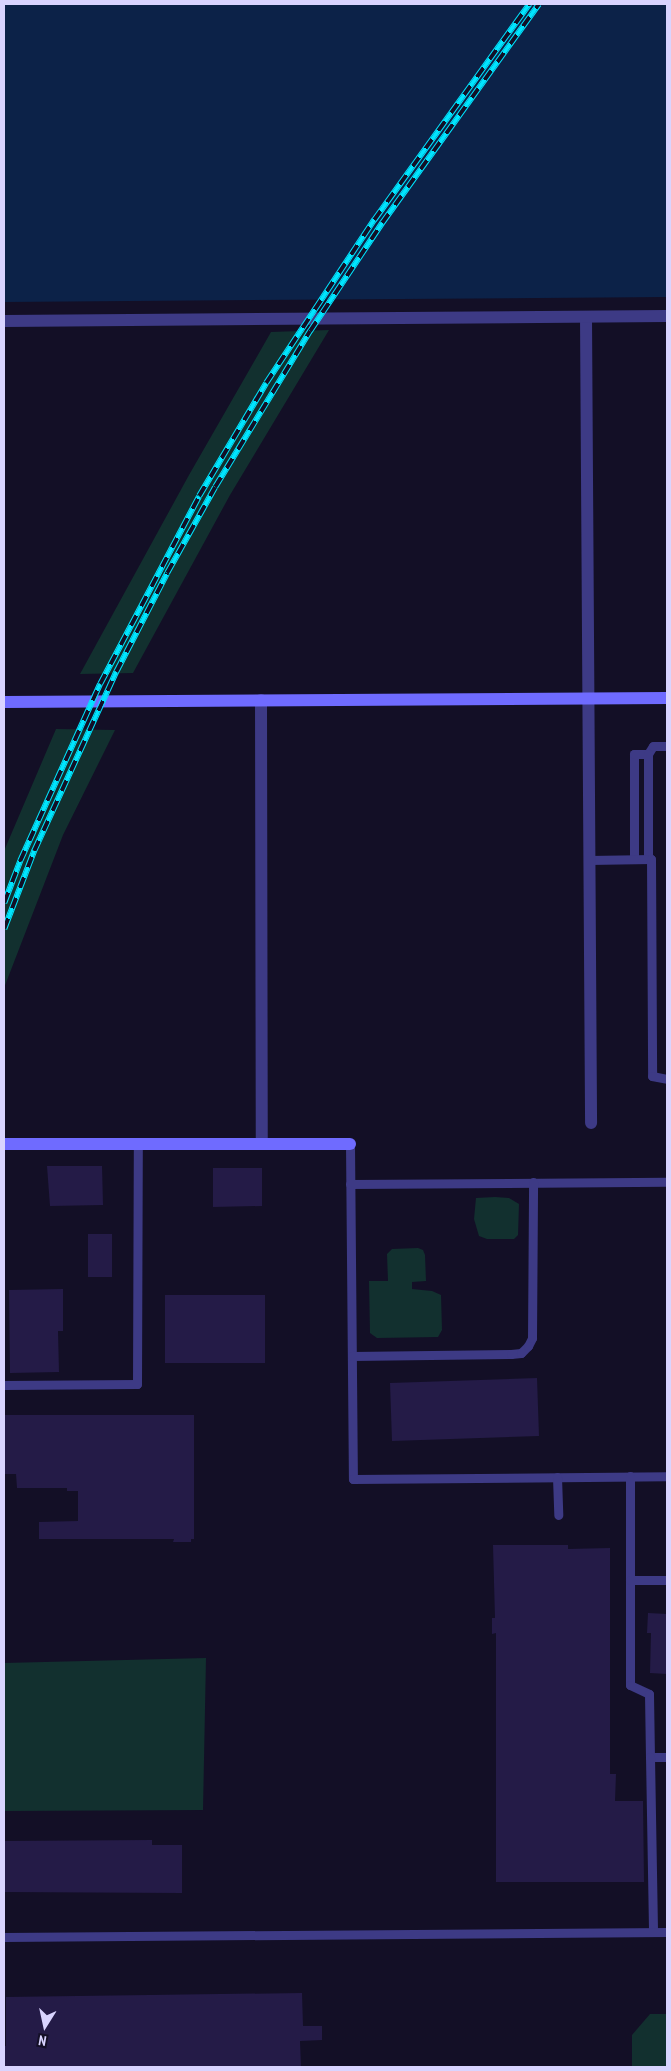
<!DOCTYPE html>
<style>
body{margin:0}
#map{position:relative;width:671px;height:2071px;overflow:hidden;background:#130f26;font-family:"PT Sans Narrow",sans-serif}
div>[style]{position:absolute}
.green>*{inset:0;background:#12302f}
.water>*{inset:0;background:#0c2248}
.building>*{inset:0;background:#241b47}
.lane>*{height:9px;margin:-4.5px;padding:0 4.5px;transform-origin:4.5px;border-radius:4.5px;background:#3d3a85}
.street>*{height:12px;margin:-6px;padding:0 6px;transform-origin:6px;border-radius:6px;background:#3d3a85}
.secondary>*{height:12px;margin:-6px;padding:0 6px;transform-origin:6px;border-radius:6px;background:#6f6bff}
.rail>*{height:5.5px;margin-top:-2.75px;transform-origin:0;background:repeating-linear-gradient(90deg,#130f26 0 11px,#00e5ff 0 22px);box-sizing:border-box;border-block:1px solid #00e5ff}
span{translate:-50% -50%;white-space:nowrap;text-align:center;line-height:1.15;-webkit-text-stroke:4.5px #130f26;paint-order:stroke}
.frame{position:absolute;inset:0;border:5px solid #d9d4ff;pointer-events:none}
.north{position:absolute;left:20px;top:2001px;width:50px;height:50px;-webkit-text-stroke:4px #130f26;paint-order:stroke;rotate:190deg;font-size:14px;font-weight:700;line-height:20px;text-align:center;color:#d9d4ff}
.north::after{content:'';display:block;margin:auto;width:18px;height:22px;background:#d9d4ff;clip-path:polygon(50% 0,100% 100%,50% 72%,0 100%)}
</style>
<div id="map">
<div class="green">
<div style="clip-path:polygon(329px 330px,230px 495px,133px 673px,80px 674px,189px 475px,271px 332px)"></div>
<div style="clip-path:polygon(56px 729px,115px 730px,63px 835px,4px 988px,4px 851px)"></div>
<div style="clip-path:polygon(495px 1197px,509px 1198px,519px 1204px,518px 1235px,514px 1239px,487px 1239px,479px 1236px,474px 1219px,476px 1198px)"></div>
<div style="clip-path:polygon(418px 1248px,423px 1250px,425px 1255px,426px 1281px,412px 1282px,412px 1289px,432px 1291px,441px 1295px,442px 1330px,438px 1337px,377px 1338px,370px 1333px,369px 1281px,388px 1281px,387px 1254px,392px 1249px)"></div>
<div style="clip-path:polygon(206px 1658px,203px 1810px,4px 1811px,4px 1663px)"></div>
<div style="clip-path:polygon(650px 2014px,667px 2014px,667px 2067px,632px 2067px,632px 2035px)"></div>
</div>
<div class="water">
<div style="clip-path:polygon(4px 4px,667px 4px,667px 297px,4px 302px)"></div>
</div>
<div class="building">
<div style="clip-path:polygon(47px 1166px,102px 1166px,103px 1205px,50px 1206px)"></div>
<div style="clip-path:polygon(213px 1168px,262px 1168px,262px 1206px,213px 1207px)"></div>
<div style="clip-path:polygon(88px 1234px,112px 1234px,112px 1277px,88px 1277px)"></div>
<div style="clip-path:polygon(63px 1289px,63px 1331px,58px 1331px,59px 1372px,10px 1373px,9px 1290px)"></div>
<div style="clip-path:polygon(165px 1295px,265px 1295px,265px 1363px,165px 1363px)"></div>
<div style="clip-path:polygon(537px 1378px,539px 1436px,392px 1441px,390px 1383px)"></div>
<div style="clip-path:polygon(4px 1415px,194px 1415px,194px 1539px,191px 1539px,191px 1542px,173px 1542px,174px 1539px,39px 1539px,39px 1522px,78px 1521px,78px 1491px,67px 1491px,67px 1488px,17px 1488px,16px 1474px,4px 1474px)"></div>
<div style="clip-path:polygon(493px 1545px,568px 1545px,568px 1549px,610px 1548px,610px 1774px,616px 1774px,615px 1801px,643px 1801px,644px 1882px,496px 1882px,496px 1633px,492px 1634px,492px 1618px,495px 1618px)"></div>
<div style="clip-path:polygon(648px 1613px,667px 1614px,667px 1674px,650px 1673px,651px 1633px,647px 1633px)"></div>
<div style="clip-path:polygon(152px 1840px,152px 1845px,182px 1845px,182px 1893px,4px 1892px,4px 1841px)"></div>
<div style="clip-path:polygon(302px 1993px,303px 2026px,322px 2026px,322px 2040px,300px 2041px,301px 2067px,4px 2067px,4px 2046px,6px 2046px,6px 1997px)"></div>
</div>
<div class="lane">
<div style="left:648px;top:754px;width:9px;rotate:-58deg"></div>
<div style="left:653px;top:746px;width:14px"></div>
<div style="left:634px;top:859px;width:105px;rotate:-90deg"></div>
<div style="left:634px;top:754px;width:14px"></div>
<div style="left:648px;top:754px;width:105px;rotate:90deg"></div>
<div style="left:589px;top:860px;width:62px;rotate:-0.9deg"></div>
<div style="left:651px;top:859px;width:217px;rotate:89.7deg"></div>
<div style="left:652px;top:1076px;width:15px;rotate:11deg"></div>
<div style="left:350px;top:1144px;width:335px;rotate:89.5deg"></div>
<div style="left:353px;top:1479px;width:314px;rotate:-0.5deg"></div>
<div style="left:350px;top:1184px;width:317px;rotate:-0.4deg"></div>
<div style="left:352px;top:1356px;width:159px;rotate:-0.7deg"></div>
<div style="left:511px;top:1354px;width:10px;rotate:-6deg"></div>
<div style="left:521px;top:1353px;width:10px;rotate:-45deg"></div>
<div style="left:528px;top:1346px;width:9px;rotate:-63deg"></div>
<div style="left:532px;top:1338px;width:156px;rotate:-89.6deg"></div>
<div style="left:4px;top:1385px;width:133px;rotate:-0.4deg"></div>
<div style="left:137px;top:1384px;width:240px;rotate:-89.8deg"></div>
<div style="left:630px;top:1476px;width:209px;rotate:90deg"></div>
<div style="left:630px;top:1685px;width:21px;rotate:25deg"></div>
<div style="left:649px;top:1694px;width:63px;rotate:89.1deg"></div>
<div style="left:650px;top:1757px;width:17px"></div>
<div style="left:557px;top:1477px;width:38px;rotate:88deg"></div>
<div style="left:630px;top:1580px;width:37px"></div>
<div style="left:650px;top:1757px;width:175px;rotate:89deg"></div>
<div style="left:4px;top:1937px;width:663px;rotate:-0.43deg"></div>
</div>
<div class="street">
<div style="left:586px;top:317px;width:806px;rotate:89.64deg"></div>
<div style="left:4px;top:321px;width:663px;rotate:-0.43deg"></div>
<div style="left:261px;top:700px;width:444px;rotate:89.9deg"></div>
</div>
<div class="secondary">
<div style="left:4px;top:702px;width:663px;rotate:-0.35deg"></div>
<div style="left:4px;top:1144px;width:346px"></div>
</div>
<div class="rail">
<div style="left:4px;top:903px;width:45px;rotate:-69.1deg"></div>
<div style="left:20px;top:861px;width:194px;rotate:-65.7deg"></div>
<div style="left:100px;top:684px;width:212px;rotate:-62.2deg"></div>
<div style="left:199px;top:496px;width:131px;rotate:-59.3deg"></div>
<div style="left:266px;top:383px;width:196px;rotate:-56.5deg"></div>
<div style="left:374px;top:220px;width:266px;rotate:-54.3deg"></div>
<div style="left:4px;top:929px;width:84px;rotate:-69deg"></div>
<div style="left:34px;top:851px;width:197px;rotate:-65.4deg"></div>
<div style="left:116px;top:672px;width:111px;rotate:-62.7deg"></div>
<div style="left:167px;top:573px;width:98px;rotate:-60.8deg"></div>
<div style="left:215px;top:487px;width:183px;rotate:-58.7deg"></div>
<div style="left:310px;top:331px;width:130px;rotate:-56.3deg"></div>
<div style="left:382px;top:223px;width:269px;rotate:-54.4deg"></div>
</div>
<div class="frame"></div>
<div class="north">N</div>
</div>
